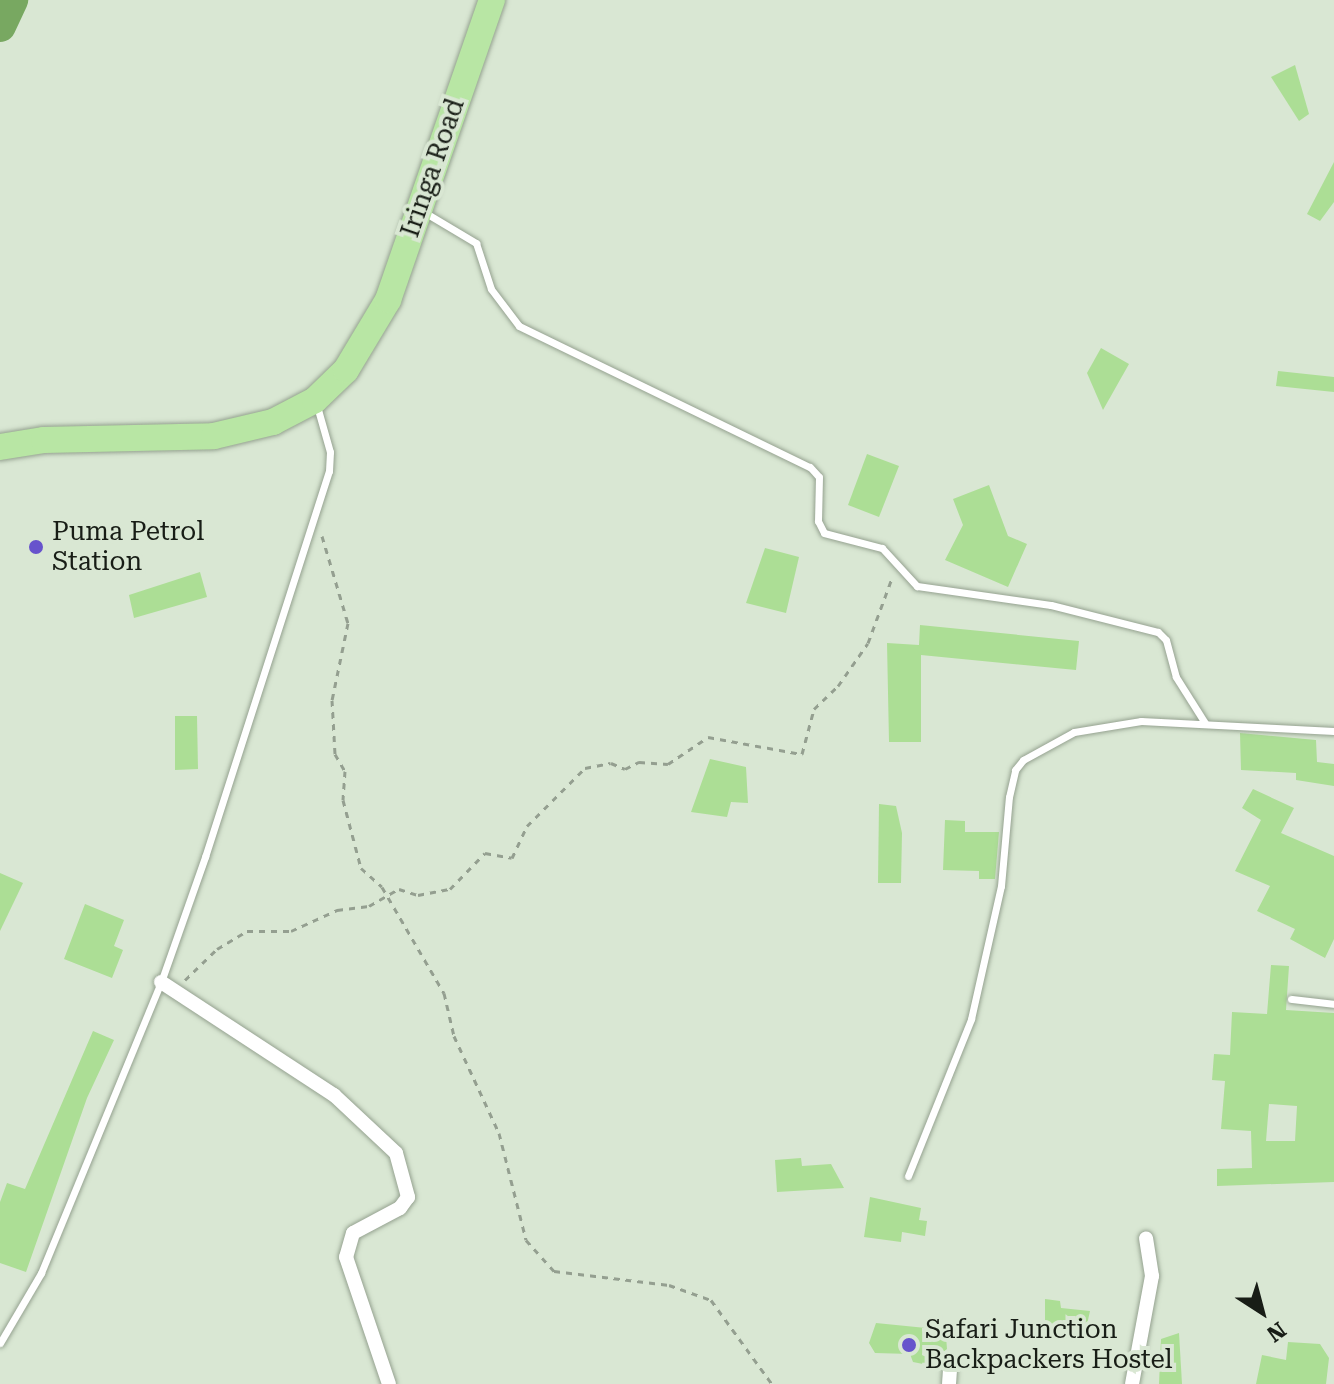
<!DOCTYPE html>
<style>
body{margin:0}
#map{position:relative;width:1334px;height:1384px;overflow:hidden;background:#d9e7d3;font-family:"Roboto Serif",serif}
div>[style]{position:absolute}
.river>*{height:32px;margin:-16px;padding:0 16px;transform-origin:16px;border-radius:16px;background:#78a861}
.building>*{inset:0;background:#acde95}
.path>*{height:3px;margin-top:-1.5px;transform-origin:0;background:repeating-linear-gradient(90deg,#949f90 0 6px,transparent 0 12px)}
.roads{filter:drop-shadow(0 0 2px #95a290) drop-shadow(0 0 2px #95a290)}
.lane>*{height:7px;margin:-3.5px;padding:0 3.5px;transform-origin:3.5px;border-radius:3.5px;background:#fff}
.street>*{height:14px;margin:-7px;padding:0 7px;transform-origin:7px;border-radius:7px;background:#fff}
.highway>*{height:26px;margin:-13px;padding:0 13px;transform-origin:13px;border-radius:13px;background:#b8e6a4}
.dots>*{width:22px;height:22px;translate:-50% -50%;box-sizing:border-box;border:4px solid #d9e7d3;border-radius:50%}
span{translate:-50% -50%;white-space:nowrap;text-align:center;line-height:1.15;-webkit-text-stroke:8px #d9e7d3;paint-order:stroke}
.street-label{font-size:26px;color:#181d16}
.poi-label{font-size:26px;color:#181d16}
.left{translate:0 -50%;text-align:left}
.north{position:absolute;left:1222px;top:1272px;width:80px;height:80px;-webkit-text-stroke:6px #d9e7d3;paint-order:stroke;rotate:144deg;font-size:22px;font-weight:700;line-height:32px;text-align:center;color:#181d16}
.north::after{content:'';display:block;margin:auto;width:28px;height:36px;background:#181d16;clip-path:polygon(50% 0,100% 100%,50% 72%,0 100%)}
</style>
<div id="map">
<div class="river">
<div style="left:0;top:26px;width:29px;rotate:-65deg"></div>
</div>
<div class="building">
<div style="clip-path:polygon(1295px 65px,1309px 114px,1299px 121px,1271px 77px)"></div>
<div style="clip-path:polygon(1334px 162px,1334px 202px,1320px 221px,1307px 214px)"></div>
<div style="clip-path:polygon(1101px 348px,1129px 364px,1103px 410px,1087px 373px)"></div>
<div style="clip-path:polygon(1278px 371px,1334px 377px,1334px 392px,1276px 386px)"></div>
<div style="clip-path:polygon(867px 454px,899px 466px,879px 517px,848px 505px)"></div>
<div style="clip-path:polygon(989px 485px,1008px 536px,1027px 544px,1008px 587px,945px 560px,963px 525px,953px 499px)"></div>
<div style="clip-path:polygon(765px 548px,799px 557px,786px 613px,746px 603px)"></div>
<div style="clip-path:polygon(200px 572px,207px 597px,134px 618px,129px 595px)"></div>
<div style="clip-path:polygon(920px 625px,1079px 641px,1076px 670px,921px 655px,921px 742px,889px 742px,887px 643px,919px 645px)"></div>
<div style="clip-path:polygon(175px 716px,197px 716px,198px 769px,175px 770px)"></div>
<div style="clip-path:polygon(1240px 733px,1316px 740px,1317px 762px,1334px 764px,1334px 786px,1296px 780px,1296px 773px,1241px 770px)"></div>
<div style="clip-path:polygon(710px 759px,746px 767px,748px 803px,731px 802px,727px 817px,691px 812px)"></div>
<div style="clip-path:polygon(1253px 789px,1294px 808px,1281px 833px,1334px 856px,1334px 939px,1325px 958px,1290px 939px,1295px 929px,1257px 911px,1270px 886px,1235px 871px,1261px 820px,1242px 808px)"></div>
<div style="clip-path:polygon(879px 804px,896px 806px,902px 833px,901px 883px,878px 883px)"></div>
<div style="clip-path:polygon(945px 820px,965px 821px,965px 832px,999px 832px,995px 879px,979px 879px,979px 871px,943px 870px)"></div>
<div style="clip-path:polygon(0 873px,23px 883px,0 931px)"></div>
<div style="clip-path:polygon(85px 904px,124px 920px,114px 946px,123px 950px,112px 978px,64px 959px)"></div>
<div style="clip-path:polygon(evenodd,1271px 965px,1289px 966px,1286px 1010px,1334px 1013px,1334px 1182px,1217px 1186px,1217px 1169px,1252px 1168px,1251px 1131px,1221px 1129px,1225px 1081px,1212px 1080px,1214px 1054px,1230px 1055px,1232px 1012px,1267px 1014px,1271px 965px,1269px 1104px,1297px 1106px,1295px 1141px,1266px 1141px,1269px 1104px)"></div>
<div style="clip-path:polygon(93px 1031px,114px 1040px,87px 1098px,26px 1272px,0 1263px,0 1202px,7px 1183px,25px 1189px)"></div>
<div style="clip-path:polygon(801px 1158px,802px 1166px,831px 1164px,844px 1188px,777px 1192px,775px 1160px)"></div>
<div style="clip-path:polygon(870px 1197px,921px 1208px,919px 1220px,927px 1221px,925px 1236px,902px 1232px,901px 1242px,864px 1237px)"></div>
<div style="clip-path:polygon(1045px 1299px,1060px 1301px,1061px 1308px,1090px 1311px,1086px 1329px,1045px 1324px)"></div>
<div style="clip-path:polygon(931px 1320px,945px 1324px,947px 1349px,928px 1365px,913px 1362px,910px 1354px,875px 1353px,869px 1343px,876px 1323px,926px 1328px)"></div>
<div style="clip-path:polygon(1179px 1333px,1182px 1384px,1159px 1384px,1161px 1339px)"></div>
<div style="clip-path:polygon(1288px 1342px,1320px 1344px,1329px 1358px,1326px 1384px,1256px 1384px,1262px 1355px,1286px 1360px)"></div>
</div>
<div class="path">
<div style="left:322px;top:536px;width:91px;rotate:73.4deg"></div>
<div style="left:348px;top:623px;width:79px;rotate:101.7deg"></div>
<div style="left:332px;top:700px;width:54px;rotate:86.8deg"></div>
<div style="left:335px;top:754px;width:20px;rotate:60deg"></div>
<div style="left:345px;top:771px;width:29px;rotate:94deg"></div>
<div style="left:343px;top:800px;width:70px;rotate:75.2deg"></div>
<div style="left:361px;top:868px;width:28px;rotate:42deg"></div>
<div style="left:382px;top:887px;width:123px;rotate:59.7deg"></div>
<div style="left:444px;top:993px;width:44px;rotate:76.9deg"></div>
<div style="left:454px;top:1036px;width:107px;rotate:65.1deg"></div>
<div style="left:499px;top:1133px;width:110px;rotate:75.8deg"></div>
<div style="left:526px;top:1240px;width:42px;rotate:47.9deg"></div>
<div style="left:554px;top:1271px;width:116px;rotate:6.9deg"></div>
<div style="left:669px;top:1285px;width:45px;rotate:19.7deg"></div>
<div style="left:711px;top:1300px;width:104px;rotate:54deg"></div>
<div style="left:185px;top:980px;width:45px;rotate:-44.1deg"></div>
<div style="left:217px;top:949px;width:35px;rotate:-31deg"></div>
<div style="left:247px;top:931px;width:44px"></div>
<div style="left:291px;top:931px;width:51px;rotate:-24.5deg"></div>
<div style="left:337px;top:910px;width:32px;rotate:-7deg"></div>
<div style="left:369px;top:906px;width:34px;rotate:-30deg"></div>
<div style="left:399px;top:889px;width:20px;rotate:18deg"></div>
<div style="left:418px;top:895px;width:33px;rotate:-11deg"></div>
<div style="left:450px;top:889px;width:50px;rotate:-45.8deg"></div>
<div style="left:485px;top:853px;width:27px;rotate:10deg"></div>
<div style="left:512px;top:858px;width:35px;rotate:-65deg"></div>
<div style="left:527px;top:826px;width:82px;rotate:-45deg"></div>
<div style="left:585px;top:768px;width:26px;rotate:-11deg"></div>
<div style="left:611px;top:763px;width:15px;rotate:23deg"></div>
<div style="left:625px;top:769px;width:16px;rotate:-27deg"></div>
<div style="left:639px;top:762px;width:29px;rotate:4deg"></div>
<div style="left:668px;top:764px;width:48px;rotate:-34deg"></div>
<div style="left:708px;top:737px;width:96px;rotate:10.3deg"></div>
<div style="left:802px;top:754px;width:47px;rotate:-75.1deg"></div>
<div style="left:814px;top:709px;width:33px;rotate:-44deg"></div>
<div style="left:838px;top:686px;width:52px;rotate:-55.1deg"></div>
<div style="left:868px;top:643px;width:69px;rotate:-69.7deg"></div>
</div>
<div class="roads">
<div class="lane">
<div style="left:424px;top:212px;width:61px;rotate:30.8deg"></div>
<div style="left:476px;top:243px;width:48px;rotate:71.9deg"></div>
<div style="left:491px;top:289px;width:46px;rotate:52.9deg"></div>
<div style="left:519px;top:326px;width:323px;rotate:25.9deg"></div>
<div style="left:810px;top:467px;width:13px;rotate:48deg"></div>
<div style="left:819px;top:477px;width:44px;rotate:91.3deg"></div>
<div style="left:818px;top:521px;width:13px;rotate:63deg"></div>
<div style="left:824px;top:533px;width:60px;rotate:14.5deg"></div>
<div style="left:882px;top:548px;width:52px;rotate:47.4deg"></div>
<div style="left:917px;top:586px;width:135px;rotate:8.1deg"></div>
<div style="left:1051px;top:605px;width:110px;rotate:14.2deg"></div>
<div style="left:1158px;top:632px;width:11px;rotate:45deg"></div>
<div style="left:1166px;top:640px;width:38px;rotate:75deg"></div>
<div style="left:1176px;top:677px;width:54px;rotate:57.8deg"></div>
<div style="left:1291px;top:999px;width:43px;rotate:6.6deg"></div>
<div style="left:908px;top:1176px;width:169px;rotate:-68.1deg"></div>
<div style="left:971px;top:1019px;width:136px;rotate:-77.3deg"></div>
<div style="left:1001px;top:886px;width:89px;rotate:-84.9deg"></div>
<div style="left:1009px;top:797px;width:28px;rotate:-77deg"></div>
<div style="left:1015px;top:770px;width:13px;rotate:-51deg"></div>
<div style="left:1023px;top:760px;width:58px;rotate:-28.8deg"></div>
<div style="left:1074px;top:732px;width:68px;rotate:-9.3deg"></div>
<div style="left:1141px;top:721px;width:193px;rotate:3deg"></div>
<div style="left:0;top:1343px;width:81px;rotate:-59.6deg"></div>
<div style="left:41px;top:1273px;width:315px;rotate:-67.6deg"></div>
<div style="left:161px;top:982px;width:133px;rotate:-70.6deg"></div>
<div style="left:205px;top:857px;width:405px;rotate:-72.2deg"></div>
<div style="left:329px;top:471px;width:19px;rotate:-87deg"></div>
<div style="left:330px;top:452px;width:48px;rotate:-105.8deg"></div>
</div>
<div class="street">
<div style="left:161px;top:982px;width:207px;rotate:33.2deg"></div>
<div style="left:334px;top:1095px;width:85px;rotate:43.1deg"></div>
<div style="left:396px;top:1153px;width:46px;rotate:74.7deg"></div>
<div style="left:408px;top:1197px;width:14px;rotate:126deg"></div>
<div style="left:400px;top:1208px;width:53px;rotate:152deg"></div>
<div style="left:353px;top:1233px;width:25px;rotate:106deg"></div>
<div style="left:346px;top:1257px;width:134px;rotate:71.3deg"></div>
<div style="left:949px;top:1384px;width:14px;rotate:-86deg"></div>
<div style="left:1132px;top:1384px;width:110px;rotate:-79.5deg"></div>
<div style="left:1152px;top:1276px;width:38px;rotate:-99deg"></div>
</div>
<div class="highway">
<div style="left:0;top:447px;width:45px;rotate:-9deg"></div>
<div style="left:44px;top:440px;width:170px;rotate:-1.3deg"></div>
<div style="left:214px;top:436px;width:61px;rotate:-13.3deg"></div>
<div style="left:273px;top:422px;width:47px;rotate:-27.6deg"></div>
<div style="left:315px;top:400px;width:43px;rotate:-44.1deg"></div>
<div style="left:346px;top:370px;width:82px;rotate:-59deg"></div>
<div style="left:388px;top:300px;width:318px;rotate:-70.9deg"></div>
</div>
</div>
<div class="dots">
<div style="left:36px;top:547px;background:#6753cc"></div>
<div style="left:909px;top:1345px;background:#6753cc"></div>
</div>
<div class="street-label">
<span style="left:433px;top:168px;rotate:-71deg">Iringa Road</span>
</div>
<div class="poi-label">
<span class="left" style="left:52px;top:547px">Puma Petrol<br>Station</span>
<span class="left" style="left:925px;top:1345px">Safari Junction<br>Backpackers Hostel</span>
</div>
<div class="north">N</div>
</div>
